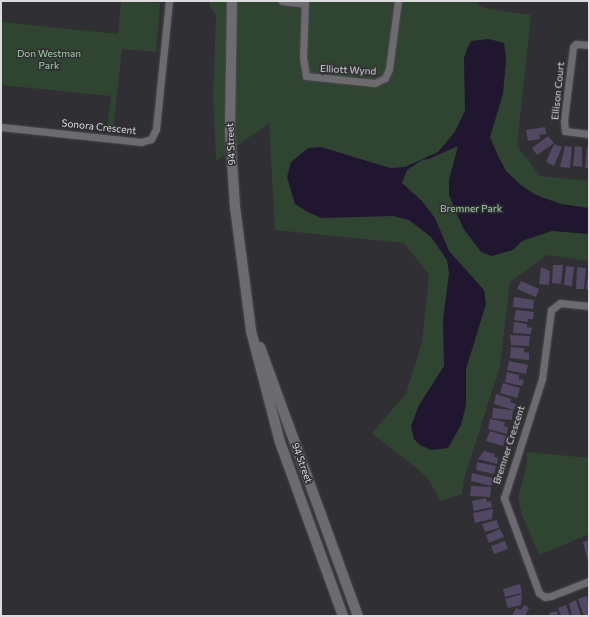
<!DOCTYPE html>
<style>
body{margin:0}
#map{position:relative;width:590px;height:617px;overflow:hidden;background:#302f33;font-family:Commissioner,sans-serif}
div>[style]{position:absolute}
.green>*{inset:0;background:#304432}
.water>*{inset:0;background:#20162f}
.building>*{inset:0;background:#524864}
.roads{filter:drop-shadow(0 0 1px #4b4a4e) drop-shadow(0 0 1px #4b4a4e)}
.street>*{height:7px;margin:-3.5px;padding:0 3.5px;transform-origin:3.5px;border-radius:3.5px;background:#6d6b70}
.secondary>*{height:10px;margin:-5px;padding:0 5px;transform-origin:5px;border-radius:5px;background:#6d6b70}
span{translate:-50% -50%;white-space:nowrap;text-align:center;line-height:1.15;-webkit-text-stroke:3px #302f33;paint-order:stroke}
.park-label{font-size:10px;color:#a0d1a6}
.street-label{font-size:10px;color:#dcdbde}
.frame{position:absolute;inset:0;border:2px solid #dcdbde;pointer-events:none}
</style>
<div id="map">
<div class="green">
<div style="clip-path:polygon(121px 1px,160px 3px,156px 52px,122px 49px,113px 129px,107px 129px,111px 96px,1px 85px,1px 22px,118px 34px)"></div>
<div style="clip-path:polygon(210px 1px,474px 1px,483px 8px,531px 15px,517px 146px,540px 176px,589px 181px,589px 261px,547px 255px,510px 282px,500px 366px,464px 479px,462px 494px,441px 501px,426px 476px,372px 433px,406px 394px,422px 342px,429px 275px,404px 243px,275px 230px,269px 123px,216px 161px,213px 96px,216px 15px,209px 6px)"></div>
<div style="clip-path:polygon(527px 452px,589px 458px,589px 534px,539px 555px,522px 515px,518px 497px,527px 464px)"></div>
</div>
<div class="water">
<div style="clip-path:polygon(489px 39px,504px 43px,506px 60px,503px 94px,490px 137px,499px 158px,506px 171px,522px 186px,536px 195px,561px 204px,589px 208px,589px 234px,552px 231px,522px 241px,513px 250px,492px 256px,481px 252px,463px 228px,449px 195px,449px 180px,458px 146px,429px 159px,422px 160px,407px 170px,402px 183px,422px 201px,435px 218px,449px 251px,484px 290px,486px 304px,466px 369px,466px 405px,461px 425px,448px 448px,431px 450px,420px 445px,414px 439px,411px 426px,419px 405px,444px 366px,443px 320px,449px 273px,447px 260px,431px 237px,409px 220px,393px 216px,321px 218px,306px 211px,295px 204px,287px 177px,291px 162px,308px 148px,321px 147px,390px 168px,405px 167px,438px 152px,454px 133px,465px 111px,464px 58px,468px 47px,471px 41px)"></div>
</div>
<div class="building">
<div style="clip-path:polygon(545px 127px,546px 134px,539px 135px,540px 139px,528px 141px,526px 130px)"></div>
<div style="clip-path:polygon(548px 136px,554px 143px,537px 155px,532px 148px)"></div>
<div style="clip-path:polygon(554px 144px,562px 147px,554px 166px,546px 162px)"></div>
<div style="clip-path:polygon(565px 146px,572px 147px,570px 168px,560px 167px)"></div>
<div style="clip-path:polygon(575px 146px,582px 147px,582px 167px,573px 166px)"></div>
<div style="clip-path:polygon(587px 147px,589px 147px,589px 168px,585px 168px)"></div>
<div style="clip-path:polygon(553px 265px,563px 265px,561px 284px,552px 283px)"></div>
<div style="clip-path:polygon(566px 266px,574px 267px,572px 286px,564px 285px)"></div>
<div style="clip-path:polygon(541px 267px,550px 271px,549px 285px,539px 284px)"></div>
<div style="clip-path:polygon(577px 267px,586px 268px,584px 289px,576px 289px)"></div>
<div style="clip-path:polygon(589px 268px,589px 289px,586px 289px)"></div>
<div style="clip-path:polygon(521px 281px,539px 289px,536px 297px,517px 289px)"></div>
<div style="clip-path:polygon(514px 297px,534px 300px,533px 309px,513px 307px)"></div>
<div style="clip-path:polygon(516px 310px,534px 312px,533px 319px,528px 319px,528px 322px,514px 320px)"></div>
<div style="clip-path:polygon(514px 322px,527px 324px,527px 327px,532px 328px,531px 334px,513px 333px)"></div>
<div style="clip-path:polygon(510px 335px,530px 336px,529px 346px,511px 345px)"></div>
<div style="clip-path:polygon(511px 347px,524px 348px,524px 352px,529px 353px,529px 360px,510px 358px)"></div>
<div style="clip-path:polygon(509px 361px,528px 365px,526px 374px,507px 370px)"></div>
<div style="clip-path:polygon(507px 372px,519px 375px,519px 379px,524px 380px,522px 386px,505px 382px)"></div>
<div style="clip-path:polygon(503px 383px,520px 388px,517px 398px,500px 393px)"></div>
<div style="clip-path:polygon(496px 394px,511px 399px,510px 402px,516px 404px,514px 410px,494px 404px)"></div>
<div style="clip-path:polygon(493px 408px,513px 410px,512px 420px,492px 418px)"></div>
<div style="clip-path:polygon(490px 419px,505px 422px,504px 426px,508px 427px,507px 434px,488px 429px)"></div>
<div style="clip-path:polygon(490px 431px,506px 436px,503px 446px,486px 441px)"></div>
<div style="clip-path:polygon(484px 451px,495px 454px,494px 457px,498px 458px,497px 464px,478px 459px)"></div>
<div style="clip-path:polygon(477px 462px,496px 466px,494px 474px,476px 470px)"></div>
<div style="clip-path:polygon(472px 473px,493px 478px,491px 486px,471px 481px)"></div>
<div style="clip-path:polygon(471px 486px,491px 487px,490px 497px,470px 496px)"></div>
<div style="clip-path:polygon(486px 498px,487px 502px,491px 501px,492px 507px,474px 511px,472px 501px)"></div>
<div style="clip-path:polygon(493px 509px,492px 519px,475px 523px,473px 513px)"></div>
<div style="clip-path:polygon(497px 520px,499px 528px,485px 532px,482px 524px)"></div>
<div style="clip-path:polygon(500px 529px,504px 537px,489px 543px,486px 535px)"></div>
<div style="clip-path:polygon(589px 540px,589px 562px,588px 562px,583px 542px)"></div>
<div style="clip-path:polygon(505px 541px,508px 549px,494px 554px,491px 546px)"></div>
<div style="clip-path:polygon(520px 584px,522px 593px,505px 597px,503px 589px)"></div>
<div style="clip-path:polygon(522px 594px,521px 605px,508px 608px,505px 599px)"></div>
<div style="clip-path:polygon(587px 596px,589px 614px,584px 616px,578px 599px)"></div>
<div style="clip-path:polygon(576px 600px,581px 616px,572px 616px,569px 603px)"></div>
<div style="clip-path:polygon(524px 605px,529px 608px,525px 616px,512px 616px,516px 608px,521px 610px)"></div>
<div style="clip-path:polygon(566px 605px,570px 616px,561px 616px,558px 608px)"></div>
<div style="clip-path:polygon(557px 611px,558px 616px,550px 616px,549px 613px)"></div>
</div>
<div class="roads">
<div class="street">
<div style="left:282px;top:1px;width:23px;rotate:7deg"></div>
<div style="left:305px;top:1px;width:56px;rotate:92deg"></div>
<div style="left:303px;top:57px;width:19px;rotate:81deg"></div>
<div style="left:306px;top:76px;width:69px;rotate:5.8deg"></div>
<div style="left:375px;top:83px;width:11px;rotate:-27deg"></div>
<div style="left:385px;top:78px;width:10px;rotate:-66deg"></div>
<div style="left:389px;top:69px;width:69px;rotate:-82.5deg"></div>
<div style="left:589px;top:45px;width:13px;rotate:-176deg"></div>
<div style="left:576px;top:44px;width:4px;rotate:135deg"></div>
<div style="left:573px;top:47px;width:74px;rotate:97deg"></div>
<div style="left:564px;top:120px;width:11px;rotate:85deg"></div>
<div style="left:565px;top:131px;width:24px;rotate:7deg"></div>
<div style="left:1px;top:127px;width:141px;rotate:6.1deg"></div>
<div style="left:141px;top:142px;width:10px;rotate:-17deg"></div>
<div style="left:151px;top:139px;width:11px;rotate:-63deg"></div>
<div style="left:156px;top:129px;width:129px;rotate:-84.2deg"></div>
<div style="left:589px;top:306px;width:29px;rotate:-174deg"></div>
<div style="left:560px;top:303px;width:11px;rotate:142deg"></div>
<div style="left:551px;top:310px;width:70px;rotate:97.4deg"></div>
<div style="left:542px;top:379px;width:125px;rotate:107.7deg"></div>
<div style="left:504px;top:498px;width:101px;rotate:69.8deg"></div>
<div style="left:539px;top:593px;width:7px;rotate:34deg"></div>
<div style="left:545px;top:597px;width:6px;rotate:-9deg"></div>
<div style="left:551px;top:596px;width:41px;rotate:-21.5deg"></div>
</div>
<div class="secondary">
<div style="left:232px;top:1px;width:130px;rotate:90.9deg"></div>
<div style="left:230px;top:131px;width:76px;rotate:86.2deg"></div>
<div style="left:235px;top:207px;width:125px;rotate:82.6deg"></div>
<div style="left:251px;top:331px;width:115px;rotate:75.4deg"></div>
<div style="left:280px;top:442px;width:185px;rotate:70.1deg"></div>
<div style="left:260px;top:347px;width:286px;rotate:70deg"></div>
</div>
</div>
<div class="park-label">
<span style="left:49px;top:59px">Don Westman<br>Park</span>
<span style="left:471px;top:209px">Bremner Park</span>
</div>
<div class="street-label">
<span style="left:348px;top:70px;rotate:3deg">Elliott Wynd</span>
<span style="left:558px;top:91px;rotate:-84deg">Ellison Court</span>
<span style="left:99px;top:127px;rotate:6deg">Sonora Crescent</span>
<span style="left:231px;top:144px;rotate:-93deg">94 Street</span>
<span style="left:509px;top:445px;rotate:-72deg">Bremner Crescent</span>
<span style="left:302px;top:463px;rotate:70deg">94 Street</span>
</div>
<div class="frame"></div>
</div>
